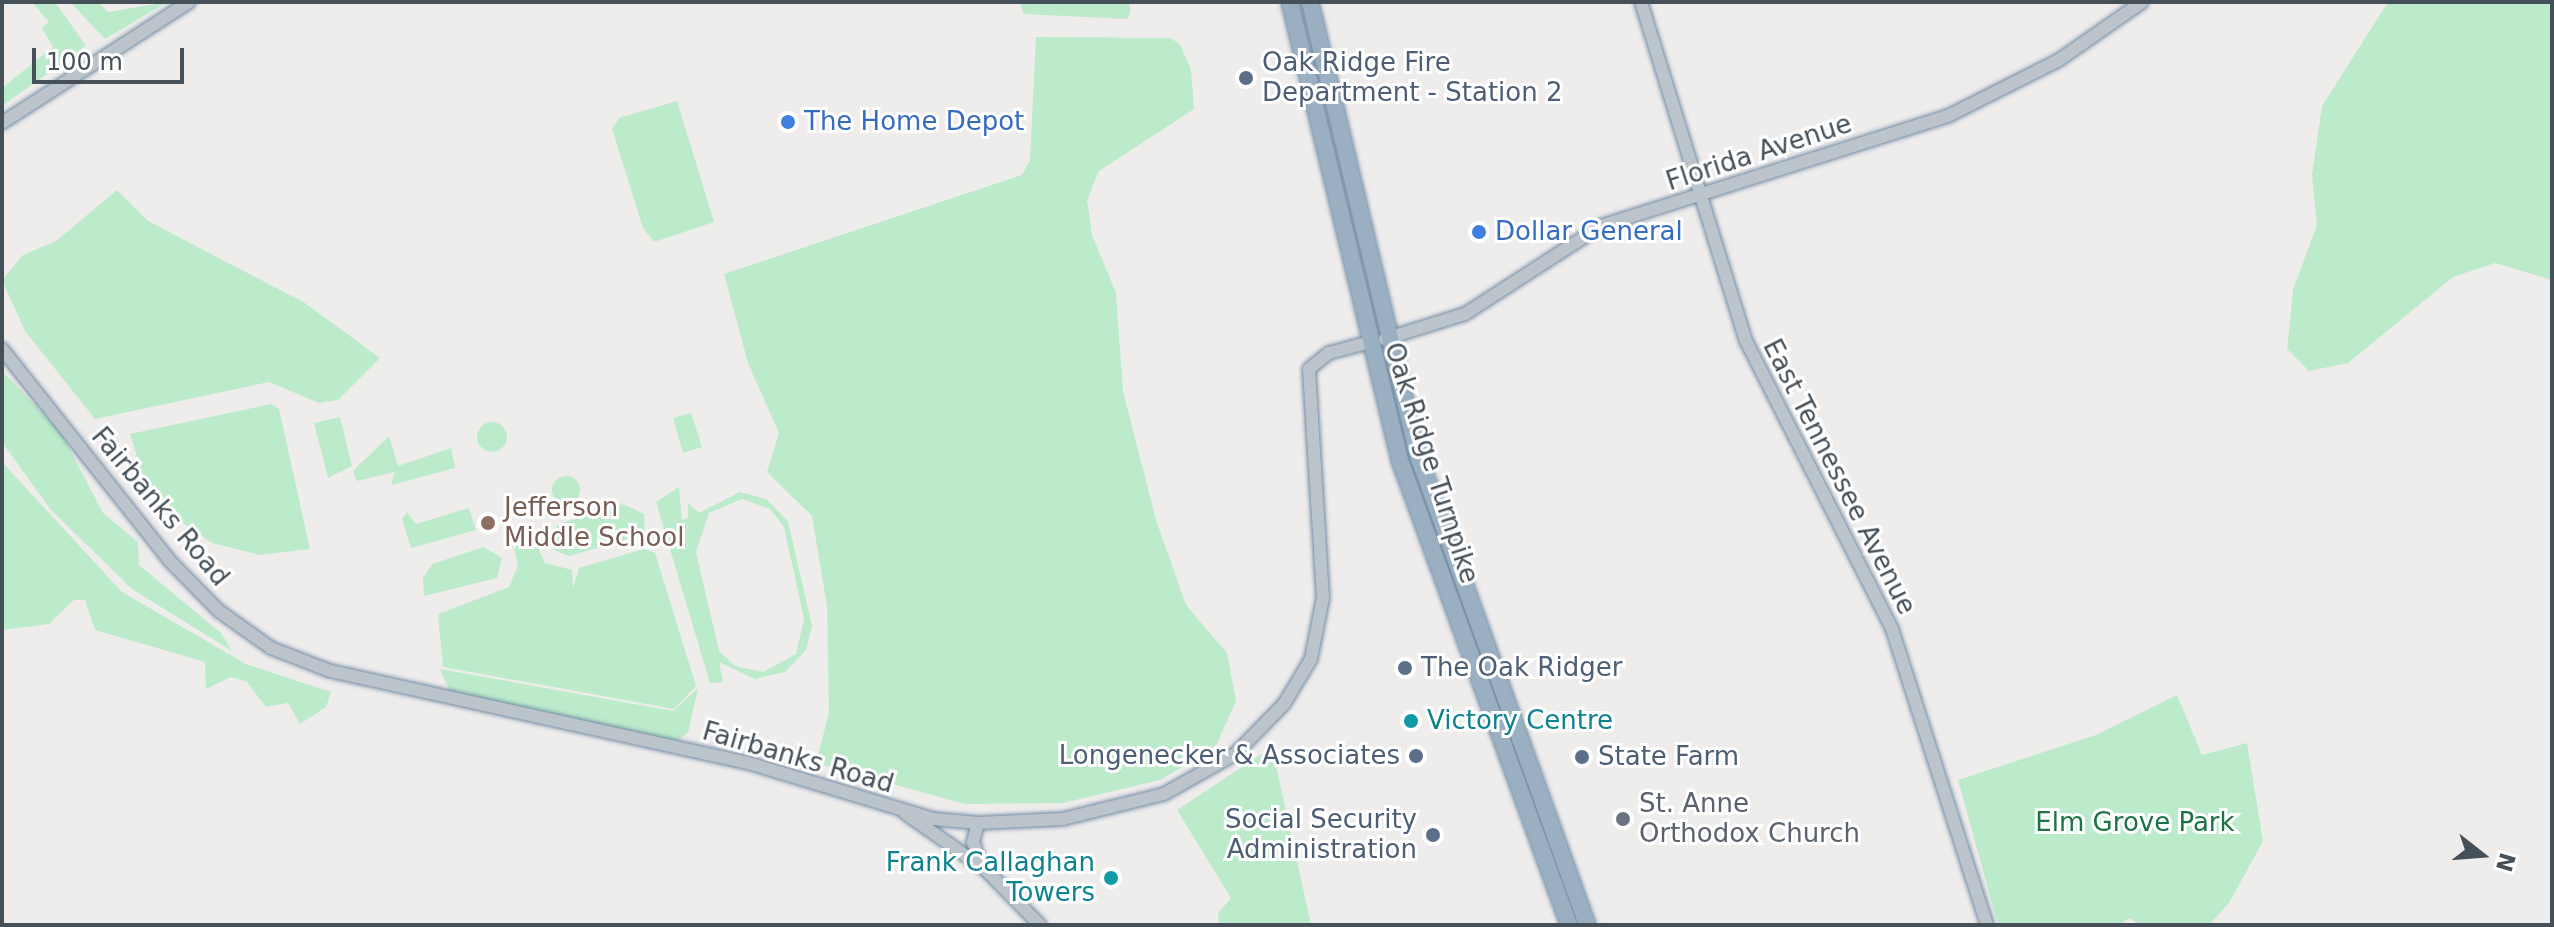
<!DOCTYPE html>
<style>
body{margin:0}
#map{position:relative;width:2554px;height:927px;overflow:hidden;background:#efecec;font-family:"DejaVu Sans",sans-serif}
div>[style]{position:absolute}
.green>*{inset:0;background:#bcebcb}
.round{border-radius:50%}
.roads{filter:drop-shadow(0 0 2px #728ca4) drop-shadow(0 0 2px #728ca4)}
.tertiary>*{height:12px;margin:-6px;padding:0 6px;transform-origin:6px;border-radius:6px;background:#bbc4cb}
.trunk>*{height:16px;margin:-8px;padding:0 8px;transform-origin:8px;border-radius:8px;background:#9aafc1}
.dots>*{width:22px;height:22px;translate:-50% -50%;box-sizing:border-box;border:4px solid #fff;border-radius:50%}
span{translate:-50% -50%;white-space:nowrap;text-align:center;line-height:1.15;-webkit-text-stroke:6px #fff;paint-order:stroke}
.service-label{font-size:26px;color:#4e5e75}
.left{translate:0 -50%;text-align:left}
.right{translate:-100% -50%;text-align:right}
.shop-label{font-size:26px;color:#366cbe}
.street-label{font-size:26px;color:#465058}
.education-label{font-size:26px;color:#785e54}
.culture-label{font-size:26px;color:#0d838f}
.worship-label{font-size:26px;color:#5b616d}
.park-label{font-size:26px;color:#1c7343}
.frame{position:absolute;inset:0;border:4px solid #465058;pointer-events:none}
.north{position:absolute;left:2442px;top:815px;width:80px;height:80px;-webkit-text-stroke:6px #fff;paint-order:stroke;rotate:107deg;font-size:22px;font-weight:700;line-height:32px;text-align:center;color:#465058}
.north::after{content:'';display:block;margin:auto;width:28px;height:36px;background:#465058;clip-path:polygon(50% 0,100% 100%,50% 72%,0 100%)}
.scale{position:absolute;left:32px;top:48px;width:152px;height:36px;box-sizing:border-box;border:4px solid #465058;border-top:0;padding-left:10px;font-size:24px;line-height:28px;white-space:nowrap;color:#465058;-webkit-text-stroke:6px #fff;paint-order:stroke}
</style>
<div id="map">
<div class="green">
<div style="clip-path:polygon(32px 2px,55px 2px,86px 46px,2px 106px,2px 88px,53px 47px,42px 28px,49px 22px)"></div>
<div style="clip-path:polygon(70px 2px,98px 2px,108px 12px,167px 2px,105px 39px)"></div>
<div style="clip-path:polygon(1019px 2px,1128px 2px,1131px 10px,1127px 19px,1024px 14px)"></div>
<div style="clip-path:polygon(2388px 2px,2552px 2px,2552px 280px,2495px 263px,2453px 277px,2348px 363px,2309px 371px,2287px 349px,2293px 290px,2317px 225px,2312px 175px,2322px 106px)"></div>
<div style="clip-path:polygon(1036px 37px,1170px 38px,1180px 44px,1191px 70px,1194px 109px,1099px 171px,1087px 200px,1092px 235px,1116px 293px,1123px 391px,1156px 520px,1186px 605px,1227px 653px,1236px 701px,1215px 748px,1160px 780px,1063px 803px,965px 804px,816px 763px,829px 713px,827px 606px,812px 516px,767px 472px,779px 433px,748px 363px,724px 274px,1022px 175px,1030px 160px)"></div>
<div style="clip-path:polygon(677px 101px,714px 222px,654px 242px,643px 228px,612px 129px,619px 118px)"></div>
<div style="clip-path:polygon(117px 190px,148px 221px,305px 303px,380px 358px,338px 400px,319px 403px,269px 382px,95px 419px,25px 331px,2px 280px,23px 255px,56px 241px)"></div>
<div style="clip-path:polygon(2px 371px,60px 431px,103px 513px,138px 542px,139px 565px,221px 633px,232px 651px,132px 589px,50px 509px,2px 442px)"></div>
<div style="clip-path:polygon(271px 404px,279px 409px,310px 549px,260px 555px,212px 543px,174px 517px,144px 479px,130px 434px)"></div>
<div style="clip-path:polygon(691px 413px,702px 447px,683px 453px,673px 418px)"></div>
<div style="clip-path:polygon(340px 417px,352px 466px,328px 478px,314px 423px)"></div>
<div class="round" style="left:477px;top:422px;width:30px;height:30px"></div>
<div style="clip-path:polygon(389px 436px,398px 466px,451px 448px,455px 468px,391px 485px,395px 472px,357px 481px,353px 471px)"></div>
<div style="clip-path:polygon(2px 462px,122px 592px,246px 664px,331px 692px,326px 707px,300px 724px,288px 703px,266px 707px,247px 682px,231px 677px,206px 689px,205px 662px,95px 630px,85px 600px,74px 600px,49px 624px,2px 630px)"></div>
<div class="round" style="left:552px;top:476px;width:28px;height:28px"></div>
<div style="clip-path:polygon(evenodd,679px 487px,682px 520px,688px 518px,688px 503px,699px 513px,740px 492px,766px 499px,788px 521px,812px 626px,806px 650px,785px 672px,755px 679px,719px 662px,723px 682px,710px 683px,656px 502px,679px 487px,742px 499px,770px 509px,784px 527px,804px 619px,796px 654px,763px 672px,735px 666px,719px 651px,696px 552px,709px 513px,742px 499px)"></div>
<div style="clip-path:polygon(623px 504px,644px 514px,645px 534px,569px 556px,554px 550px,550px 534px,559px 524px)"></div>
<div style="clip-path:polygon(469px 508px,476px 530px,411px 548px,402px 519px,407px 512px,416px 524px)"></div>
<div style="clip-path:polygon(531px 532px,545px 563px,572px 570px,573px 588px,579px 568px,644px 549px,655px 553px,696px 686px,674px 709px,443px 667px,438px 614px,509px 587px,518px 566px,512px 538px,526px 550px)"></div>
<div style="clip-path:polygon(484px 547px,502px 558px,497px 578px,424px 596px,423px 578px,432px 564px)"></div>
<div style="clip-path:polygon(440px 669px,673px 711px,698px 688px,688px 733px,676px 741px,450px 692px)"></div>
<div style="clip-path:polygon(2177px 695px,2202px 755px,2247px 743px,2263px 841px,2229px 903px,2209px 925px,2141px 925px,2129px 918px,2120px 925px,1998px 925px,1958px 780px,2096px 735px)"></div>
<div style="clip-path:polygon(1272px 747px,1311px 925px,1219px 925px,1218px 913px,1231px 898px,1177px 810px)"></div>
</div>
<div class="roads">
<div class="tertiary">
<div style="left:1641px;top:2px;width:355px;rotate:72.8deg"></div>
<div style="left:1746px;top:341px;width:323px;rotate:63.1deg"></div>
<div style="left:1892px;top:629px;width:311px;rotate:72.2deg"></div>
<div style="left:2px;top:123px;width:223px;rotate:-32.9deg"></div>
<div style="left:1385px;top:339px;width:84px;rotate:-17.4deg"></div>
<div style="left:1465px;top:314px;width:162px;rotate:-32.9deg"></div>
<div style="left:1601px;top:226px;width:366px;rotate:-17.6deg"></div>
<div style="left:1950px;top:115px;width:122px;rotate:-26.8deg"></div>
<div style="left:2059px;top:60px;width:101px;rotate:-34.9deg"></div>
<div style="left:2px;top:349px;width:269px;rotate:51.6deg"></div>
<div style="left:169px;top:560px;width:71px;rotate:45.6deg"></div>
<div style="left:219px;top:611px;width:64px;rotate:35.4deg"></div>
<div style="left:271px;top:648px;width:63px;rotate:21.3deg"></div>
<div style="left:330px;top:671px;width:425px;rotate:12.4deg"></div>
<div style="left:745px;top:762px;width:197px;rotate:16.8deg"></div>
<div style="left:934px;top:819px;width:44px;rotate:5.2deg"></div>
<div style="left:978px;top:823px;width:85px;rotate:-2.7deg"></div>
<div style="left:1063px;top:819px;width:104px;rotate:-13.9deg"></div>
<div style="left:1164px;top:794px;width:81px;rotate:-29.4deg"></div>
<div style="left:1235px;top:754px;width:70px;rotate:-45.6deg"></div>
<div style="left:1284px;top:704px;width:52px;rotate:-59deg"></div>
<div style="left:1311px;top:659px;width:62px;rotate:-78.9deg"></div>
<div style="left:1323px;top:598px;width:229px;rotate:-93.5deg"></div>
<div style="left:1309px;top:369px;width:26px;rotate:-39deg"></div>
<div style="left:1329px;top:353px;width:39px;rotate:-15deg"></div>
<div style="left:905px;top:813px;width:99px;rotate:35.1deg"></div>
<div style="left:986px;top:870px;width:77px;rotate:45.5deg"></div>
<div style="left:978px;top:823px;width:20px;rotate:105deg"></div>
<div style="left:973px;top:842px;width:23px;rotate:70deg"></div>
</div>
<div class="trunk">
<div style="left:1290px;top:2px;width:474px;rotate:76.5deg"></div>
<div style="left:1401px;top:463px;width:492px;rotate:70deg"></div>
<div style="left:1310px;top:2px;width:469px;rotate:76.6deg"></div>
<div style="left:1419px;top:458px;width:496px;rotate:70.2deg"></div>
</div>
</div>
<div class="dots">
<div style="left:1246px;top:78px;background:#5c6f8a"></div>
<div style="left:788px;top:122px;background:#3f7fe0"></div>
<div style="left:1479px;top:232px;background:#3f7fe0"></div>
<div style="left:488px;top:523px;background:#8d6e63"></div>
<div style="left:1405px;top:668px;background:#5c6f8a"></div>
<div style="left:1411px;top:721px;background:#0f9aa8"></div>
<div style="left:1416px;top:756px;background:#5c6f8a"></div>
<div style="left:1582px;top:757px;background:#5c6f8a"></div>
<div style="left:1623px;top:819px;background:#6b7280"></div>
<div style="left:1433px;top:835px;background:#5c6f8a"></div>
<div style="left:1111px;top:878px;background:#0f9aa8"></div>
</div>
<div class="service-label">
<span class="left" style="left:1262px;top:78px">Oak Ridge Fire<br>Department - Station 2</span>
<span class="left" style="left:1421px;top:668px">The Oak Ridger</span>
<span class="right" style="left:1400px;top:756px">Longenecker &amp; Associates</span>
<span class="left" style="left:1598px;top:757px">State Farm</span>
<span class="right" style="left:1417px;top:835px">Social Security<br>Administration</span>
</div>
<div class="shop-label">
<span class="left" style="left:804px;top:122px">The Home Depot</span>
<span class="left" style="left:1495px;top:232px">Dollar General</span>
</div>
<div class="street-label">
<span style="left:1759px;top:153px;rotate:-18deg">Florida Avenue</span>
<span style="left:1431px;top:463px;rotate:72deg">Oak Ridge Turnpike</span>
<span style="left:1839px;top:477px;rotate:63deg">East Tennessee Avenue</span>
<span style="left:160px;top:507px;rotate:50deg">Fairbanks Road</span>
<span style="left:798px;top:758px;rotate:16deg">Fairbanks Road</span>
</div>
<div class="education-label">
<span class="left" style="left:504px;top:523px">Jefferson<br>Middle School</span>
</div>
<div class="culture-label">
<span class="left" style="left:1427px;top:721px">Victory Centre</span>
<span class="right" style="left:1095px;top:878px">Frank Callaghan<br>Towers</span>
</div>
<div class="worship-label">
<span class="left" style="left:1639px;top:819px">St. Anne<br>Orthodox Church</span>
</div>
<div class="park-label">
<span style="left:2135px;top:823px">Elm Grove Park</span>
</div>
<div class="frame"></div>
<div class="north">N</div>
<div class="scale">100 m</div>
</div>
